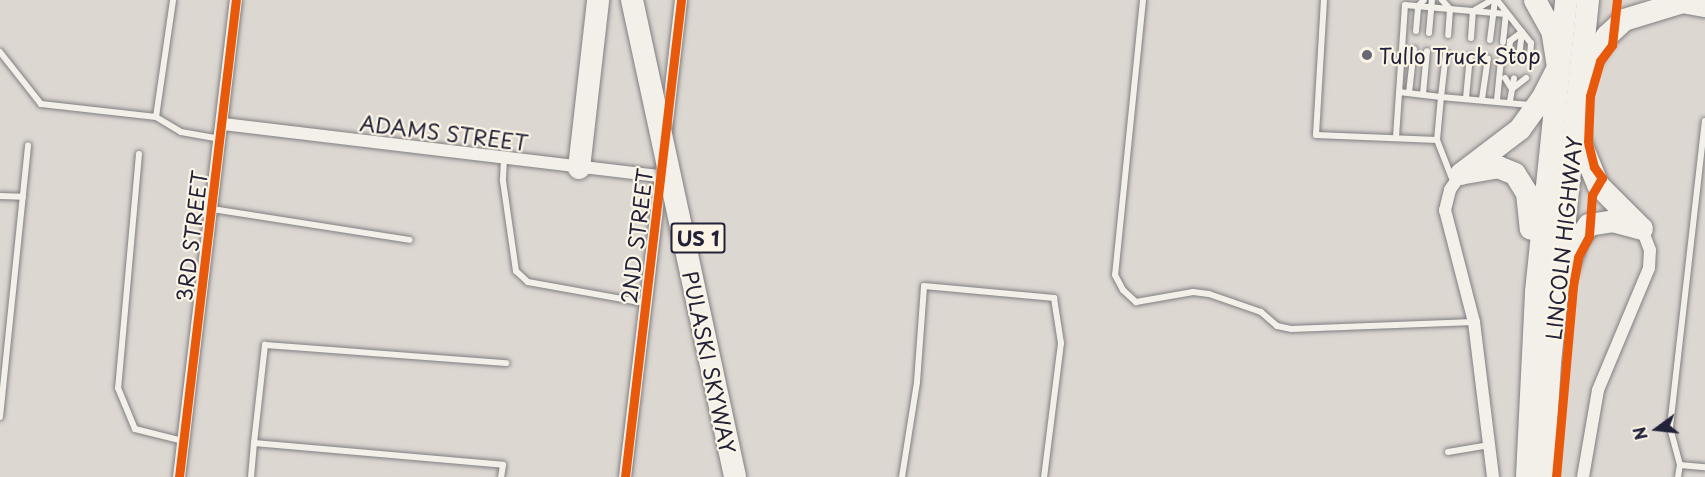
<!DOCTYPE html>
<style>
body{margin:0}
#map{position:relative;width:1705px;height:477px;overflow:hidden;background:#eae7e0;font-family:"Playpen Sans",sans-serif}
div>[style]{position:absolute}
.built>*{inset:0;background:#dcd7d1}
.roads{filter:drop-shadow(0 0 2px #807f81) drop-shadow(0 0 2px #807f81)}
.lane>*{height:6px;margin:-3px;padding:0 3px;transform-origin:3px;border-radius:3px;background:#f3f0ea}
.street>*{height:12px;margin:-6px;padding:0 6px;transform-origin:6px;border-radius:6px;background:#f3f0ea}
.highway>*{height:22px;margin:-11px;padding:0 11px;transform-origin:11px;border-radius:11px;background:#f3f0ea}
.bridges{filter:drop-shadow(0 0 2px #807f81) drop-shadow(0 0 2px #807f81)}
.highway-bridge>*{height:22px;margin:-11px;padding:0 11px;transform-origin:11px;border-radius:11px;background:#f3f0ea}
.cycleway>*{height:9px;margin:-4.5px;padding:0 4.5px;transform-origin:4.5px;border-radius:4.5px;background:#e8590c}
.dots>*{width:16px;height:16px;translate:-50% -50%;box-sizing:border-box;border:3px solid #fcf5e5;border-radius:50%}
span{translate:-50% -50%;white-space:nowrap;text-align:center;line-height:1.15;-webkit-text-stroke:4.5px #fcf5e5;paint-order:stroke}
.shield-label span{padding:2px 4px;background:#fcf5e5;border:2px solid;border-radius:4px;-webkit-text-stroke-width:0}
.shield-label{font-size:20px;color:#22223b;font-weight:700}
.poi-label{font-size:21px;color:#22223b}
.left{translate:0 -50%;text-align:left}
.street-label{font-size:21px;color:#22223b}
.north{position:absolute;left:1627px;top:399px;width:60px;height:60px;-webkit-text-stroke:4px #fcf5e5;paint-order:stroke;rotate:255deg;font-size:16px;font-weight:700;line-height:24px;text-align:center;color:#22223b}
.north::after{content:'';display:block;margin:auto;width:21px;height:27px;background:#22223b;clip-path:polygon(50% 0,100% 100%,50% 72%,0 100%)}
</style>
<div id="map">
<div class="built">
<div style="clip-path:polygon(0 0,1705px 0,1705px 477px,0 477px)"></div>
</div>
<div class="roads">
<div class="lane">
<div style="left:1143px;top:0;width:276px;rotate:95.8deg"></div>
<div style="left:1115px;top:275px;width:17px;rotate:62deg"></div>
<div style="left:1123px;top:290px;width:18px;rotate:43deg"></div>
<div style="left:1136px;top:302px;width:58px;rotate:-10deg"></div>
<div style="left:1193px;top:292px;width:16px;rotate:7deg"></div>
<div style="left:1209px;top:294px;width:55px;rotate:19.1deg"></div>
<div style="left:1261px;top:312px;width:21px;rotate:41deg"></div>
<div style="left:1277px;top:326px;width:14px;rotate:12deg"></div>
<div style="left:1291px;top:329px;width:183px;rotate:-2.2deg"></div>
<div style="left:1324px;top:0;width:135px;rotate:93.4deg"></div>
<div style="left:1316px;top:135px;width:121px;rotate:2.4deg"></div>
<div style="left:1437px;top:140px;width:43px;rotate:-84.7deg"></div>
<div style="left:1441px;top:97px;width:89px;rotate:5.1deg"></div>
<div style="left:1442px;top:0;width:12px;rotate:48deg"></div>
<div style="left:1450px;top:9px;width:26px;rotate:94deg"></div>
<div style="left:1497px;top:0;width:41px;rotate:52deg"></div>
<div style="left:1522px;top:32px;width:26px;rotate:97deg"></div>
<div style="left:1405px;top:5px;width:101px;rotate:5.1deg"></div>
<div style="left:1416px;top:31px;width:25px;rotate:-85deg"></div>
<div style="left:1418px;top:6px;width:8px;rotate:-45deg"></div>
<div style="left:1429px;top:33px;width:33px;rotate:-85deg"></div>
<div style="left:1471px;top:38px;width:27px;rotate:-86deg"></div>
<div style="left:1473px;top:11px;width:22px;rotate:-30deg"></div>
<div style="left:1490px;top:40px;width:40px;rotate:-82.9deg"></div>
<div style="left:1503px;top:42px;width:28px;rotate:-84deg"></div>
<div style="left:0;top:52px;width:66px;rotate:51.7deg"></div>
<div style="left:41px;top:104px;width:116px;rotate:6.4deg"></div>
<div style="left:156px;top:117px;width:29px;rotate:31deg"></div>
<div style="left:181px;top:132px;width:40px;rotate:10deg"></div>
<div style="left:1508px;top:58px;width:17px;rotate:-83deg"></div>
<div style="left:1510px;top:41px;width:15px;rotate:-37deg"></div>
<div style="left:1522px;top:32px;width:14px;rotate:51deg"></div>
<div style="left:1531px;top:43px;width:14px;rotate:94deg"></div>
<div style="left:1505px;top:78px;width:13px;rotate:58deg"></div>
<div style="left:1512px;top:89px;width:18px;rotate:-38deg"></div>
<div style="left:1399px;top:92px;width:42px;rotate:6.8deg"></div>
<div style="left:1441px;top:97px;width:44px;rotate:-83.5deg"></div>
<div style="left:1409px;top:93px;width:44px;rotate:-83.5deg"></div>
<div style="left:1423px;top:94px;width:43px;rotate:-84.7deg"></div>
<div style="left:1466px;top:98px;width:42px;rotate:-84.6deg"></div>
<div style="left:1482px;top:99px;width:41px;rotate:-81.7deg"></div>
<div style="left:1497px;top:100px;width:40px;rotate:-84.3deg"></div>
<div style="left:1510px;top:101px;width:23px;rotate:-80deg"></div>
<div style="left:156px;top:117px;width:118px;rotate:-81.7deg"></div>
<div style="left:1396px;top:137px;width:132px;rotate:-86.1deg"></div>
<div style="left:1437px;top:140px;width:44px;rotate:68.7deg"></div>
<div style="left:139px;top:154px;width:235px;rotate:95.1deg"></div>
<div style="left:118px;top:388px;width:44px;rotate:67.5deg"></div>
<div style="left:135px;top:429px;width:49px;rotate:14deg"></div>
<div style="left:504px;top:159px;width:22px;rotate:93deg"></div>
<div style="left:503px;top:181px;width:91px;rotate:81.8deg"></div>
<div style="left:516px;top:271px;width:16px;rotate:43deg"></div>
<div style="left:528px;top:282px;width:119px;rotate:10.2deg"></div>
<div style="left:0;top:196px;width:23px;rotate:2deg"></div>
<div style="left:212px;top:209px;width:200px;rotate:8.9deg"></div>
<div style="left:0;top:417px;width:273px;rotate:-84.1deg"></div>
<div style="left:254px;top:443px;width:99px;rotate:-83.6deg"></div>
<div style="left:265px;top:345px;width:242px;rotate:4.3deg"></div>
<div style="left:1448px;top:452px;width:42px;rotate:-9.7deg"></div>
<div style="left:1680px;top:465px;width:39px;rotate:-105deg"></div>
<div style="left:1670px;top:427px;width:308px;rotate:-83.5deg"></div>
<div style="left:251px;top:477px;width:34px;rotate:-85deg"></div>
<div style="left:254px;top:443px;width:250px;rotate:5deg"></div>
<div style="left:503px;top:465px;width:12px;rotate:99deg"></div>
<div style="left:902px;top:477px;width:96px;rotate:-81deg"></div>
<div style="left:917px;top:382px;width:96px;rotate:-85.8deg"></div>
<div style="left:924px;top:286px;width:131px;rotate:5.3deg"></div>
<div style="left:1054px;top:298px;width:46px;rotate:81.2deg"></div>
<div style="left:1061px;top:343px;width:135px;rotate:97.2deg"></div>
<div style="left:1678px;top:477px;width:12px;rotate:-81deg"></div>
<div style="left:1680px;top:465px;width:25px;rotate:5deg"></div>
</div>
<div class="street">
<div style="left:223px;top:124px;width:441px;rotate:6.8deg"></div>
<div style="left:666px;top:130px;width:131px;rotate:-83.4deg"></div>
<div style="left:1461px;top:174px;width:19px;rotate:125deg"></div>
<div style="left:1450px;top:190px;width:21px;rotate:104deg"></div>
<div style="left:1445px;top:210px;width:116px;rotate:75.5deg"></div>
<div style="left:1474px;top:322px;width:156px;rotate:83deg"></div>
<div style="left:179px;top:477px;width:480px;rotate:-83.2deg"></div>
<div style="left:625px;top:477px;width:311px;rotate:-83.2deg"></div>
<div style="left:1583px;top:477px;width:88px;rotate:-80.2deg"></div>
<div style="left:1598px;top:390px;width:132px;rotate:-67.3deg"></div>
<div style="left:1649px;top:268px;width:18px;rotate:-87deg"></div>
<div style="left:1650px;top:250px;width:22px;rotate:-111deg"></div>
</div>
<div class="highway">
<div style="left:1671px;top:0;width:35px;rotate:10deg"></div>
<div style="left:1582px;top:72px;width:44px;rotate:-55.2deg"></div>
<div style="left:1607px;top:36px;width:23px;rotate:-43deg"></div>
<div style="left:1624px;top:20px;width:59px;rotate:-16.9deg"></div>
<div style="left:1577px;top:134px;width:55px;rotate:67.6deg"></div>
<div style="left:1598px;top:185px;width:61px;rotate:45deg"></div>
<div style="left:579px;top:168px;width:169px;rotate:-83.5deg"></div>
<div style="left:1465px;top:173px;width:34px;rotate:-10deg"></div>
<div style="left:1498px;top:167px;width:18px;rotate:22deg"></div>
<div style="left:1515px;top:174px;width:22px;rotate:58deg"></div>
<div style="left:1527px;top:193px;width:36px;rotate:84deg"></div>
<div style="left:1461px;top:174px;width:74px;rotate:-37.3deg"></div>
<div style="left:1520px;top:129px;width:37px;rotate:-54deg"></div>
<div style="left:1542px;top:99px;width:36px;rotate:-63deg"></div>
<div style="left:1558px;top:67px;width:36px;rotate:-99deg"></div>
<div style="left:1552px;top:31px;width:35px;rotate:-119deg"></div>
<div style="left:1567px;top:270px;width:30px;rotate:-70deg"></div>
<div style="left:1577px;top:242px;width:21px;rotate:-55deg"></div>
<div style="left:1589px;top:225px;width:24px;rotate:-9deg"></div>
<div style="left:1613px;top:221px;width:30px;rotate:15deg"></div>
<div style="left:1527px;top:477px;width:185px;rotate:-87.2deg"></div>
<div style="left:1536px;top:292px;width:294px;rotate:-84.1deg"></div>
<div style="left:1543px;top:477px;width:115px;rotate:-86.5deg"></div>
<div style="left:1550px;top:362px;width:364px;rotate:-84deg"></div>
</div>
</div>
<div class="bridges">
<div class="highway-bridge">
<div style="left:632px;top:0;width:488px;rotate:77.8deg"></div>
</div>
</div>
<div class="cycleway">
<div style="left:179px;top:477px;width:480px;rotate:-83.2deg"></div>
<div style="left:625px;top:477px;width:480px;rotate:-83.3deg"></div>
<div style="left:1556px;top:477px;width:192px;rotate:-84.9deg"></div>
<div style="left:1573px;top:286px;width:29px;rotate:-80deg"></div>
<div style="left:1578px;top:257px;width:24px;rotate:-62deg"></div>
<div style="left:1589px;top:236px;width:41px;rotate:-85.8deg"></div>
<div style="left:1592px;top:195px;width:20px;rotate:-60deg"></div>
<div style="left:1602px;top:178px;width:14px;rotate:-126deg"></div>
<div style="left:1594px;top:167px;width:25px;rotate:-104deg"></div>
<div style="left:1588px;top:143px;width:47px;rotate:-87.6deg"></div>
<div style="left:1590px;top:96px;width:36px;rotate:-74deg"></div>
<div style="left:1600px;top:61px;width:20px;rotate:-53deg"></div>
<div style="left:1612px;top:45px;width:45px;rotate:-83.7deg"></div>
</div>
<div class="dots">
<div style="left:1367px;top:55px;background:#686775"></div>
</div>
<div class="shield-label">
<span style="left:698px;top:238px">US 1</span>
</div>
<div class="poi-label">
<span class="left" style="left:1379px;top:55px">Tullo Truck Stop</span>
</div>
<div class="street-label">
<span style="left:444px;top:132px;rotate:7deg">ADAMS STREET</span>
<span style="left:191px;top:236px;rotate:-83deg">3RD STREET</span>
<span style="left:636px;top:236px;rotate:-83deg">2ND STREET</span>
<span style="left:1563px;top:238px;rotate:-84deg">LINCOLN HIGHWAY</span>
<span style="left:710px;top:362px;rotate:78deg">PULASKI SKYWAY</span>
</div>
<div class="north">N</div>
</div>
